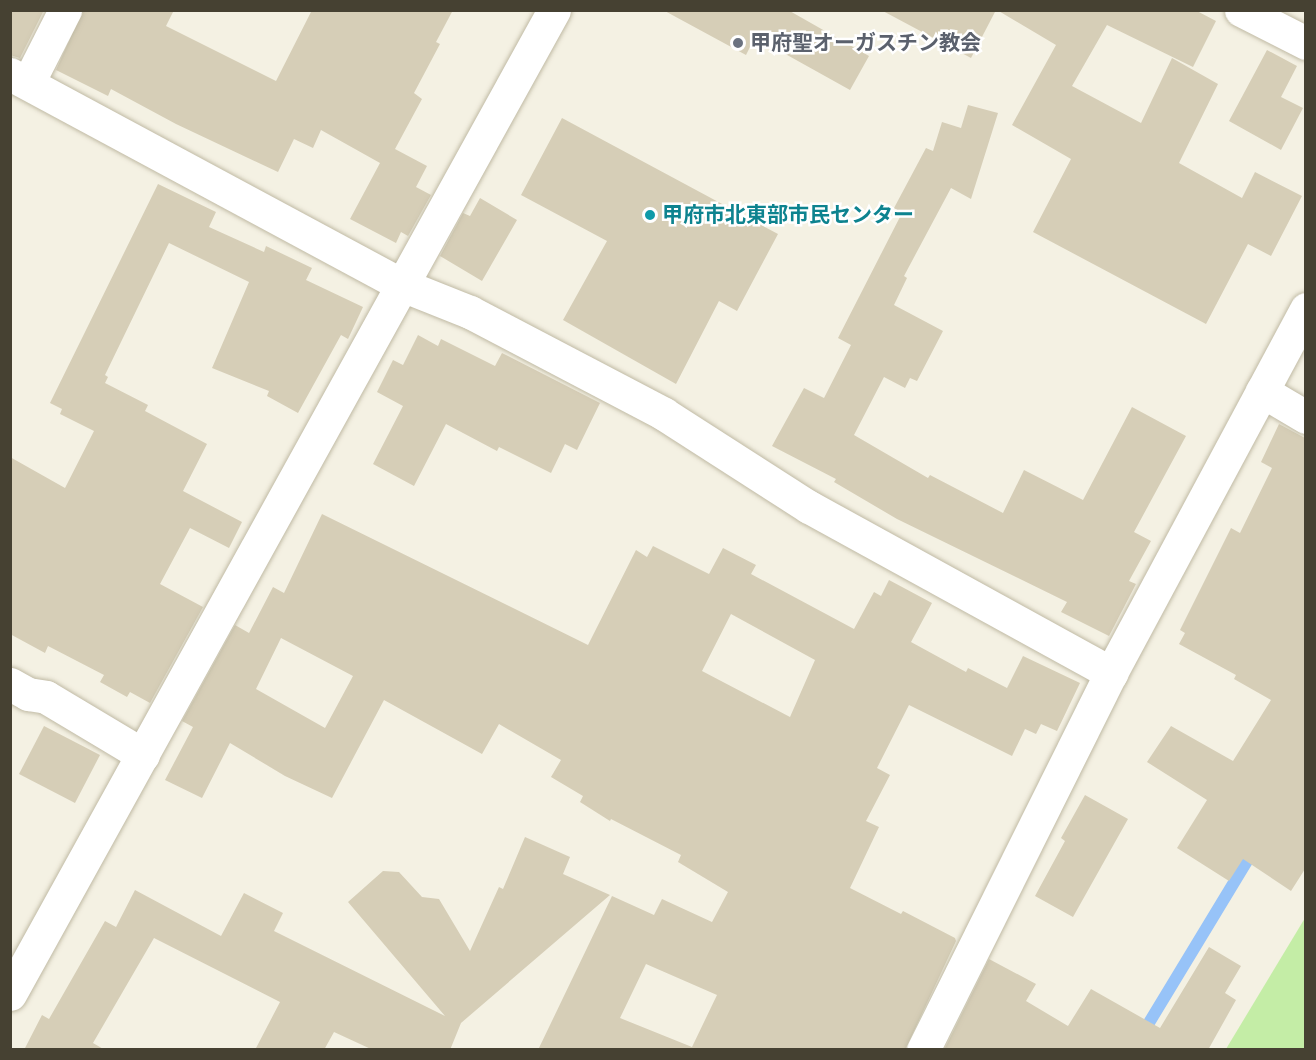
<!DOCTYPE html>
<meta charset="utf-8">
<style>
body{margin:0}
#map{position:relative;width:1316px;height:1060px;overflow:hidden;background:#f4f1e3;font-family:Helvetica,"Noto Sans JP",sans-serif}
div>[style]{position:absolute}
.green>*{inset:0;background:#c4eda6}
.stream>*{height:12px;margin:-6px;padding:0 6px;transform-origin:6px;border-radius:6px;background:#97c3f8}
.building>*{inset:0;background:#d6ceb7}
.roads{filter:drop-shadow(0 0 2px #c0baa4) drop-shadow(0 0 2px #c0baa4)}
.minor>*{height:33px;margin:-16.5px;padding:0 16.5px;transform-origin:16.5px;border-radius:16.5px;background:#fff}
.dots>*{width:16px;height:16px;translate:-50% -50%;box-sizing:border-box;border:3px solid #fff;border-radius:50%}
span{translate:-50% -50%;white-space:nowrap;text-align:center;line-height:1.15;-webkit-text-stroke:5px #fff;paint-order:stroke}
.worship-label{font-size:21px;color:#5b616d;font-weight:700}
.left{translate:0 -50%;text-align:left}
.culture-label{font-size:21px;color:#0d838f;font-weight:700}
.frame{position:absolute;inset:0;border:12px solid #464132;pointer-events:none}
</style>
<div id="map">
<div class="green">
<div style="clip-path:polygon(1305px 918px,1305px 1049px,1226px 1049px)"></div>
</div>
<div class="stream">
<div style="left:1141px;top:1036px;width:220px;rotate:-58.8deg"></div>
</div>
<div class="building">
<div style="clip-path:polygon(10px 10px,44px 10px,20px 58px,10px 55px)"></div>
<div style="clip-path:polygon(83px 10px,174px 10px,166px 26px,276px 81px,312px 10px,453px 10px,436px 42px,440px 44px,414px 93px,422px 99px,395px 149px,427px 166px,416px 187px,431px 195px,408px 236px,401px 232px,396px 243px,350px 219px,380px 163px,321px 130px,313px 148px,294px 139px,278px 172px,176px 124px,111px 89px,108px 96px,56px 70px)"></div>
<div style="clip-path:polygon(663px 10px,788px 10px,869px 56px,850px 90px,755px 37px,746px 55px)"></div>
<div style="clip-path:polygon(881px 10px,996px 10px,971px 58px)"></div>
<div style="clip-path:polygon(997px 10px,1195px 10px,1216px 21px,1193px 67px,1107px 25px,1072px 86px,1141px 123px,1172px 58px,1218px 84px,1179px 163px,1242px 198px,1255px 172px,1302px 196px,1271px 256px,1248px 244px,1206px 324px,1033px 232px,1071px 159px,1012px 125px,1056px 45px)"></div>
<div style="clip-path:polygon(1267px 50px,1297px 66px,1281px 97px,1303px 108px,1281px 150px,1229px 121px)"></div>
<div style="clip-path:polygon(968px 105px,998px 113px,971px 199px,951px 188px,904px 276px,907px 278px,894px 305px,943px 331px,917px 381px,910px 378px,905px 388px,884px 377px,854px 435px,928px 478px,930px 475px,1003px 513px,1024px 470px,1083px 500px,1132px 407px,1186px 436px,1134px 532px,1151px 541px,1129px 581px,1136px 584px,1109px 636px,1061px 612px,1067px 602px,897px 519px,834px 482px,836px 479px,772px 446px,804px 388px,824px 398px,851px 345px,838px 338px,902px 213px,894px 208px,926px 148px,933px 151px,942px 122px,961px 128px)"></div>
<div style="clip-path:polygon(562px 118px,778px 234px,737px 311px,719px 301px,676px 384px,563px 320px,607px 241px,521px 195px)"></div>
<div style="clip-path:polygon(158px 184px,216px 212px,209px 227px,264px 252px,266px 246px,312px 268px,306px 280px,363px 307px,348px 339px,341px 335px,298px 413px,267px 396px,269px 391px,212px 368px,249px 282px,169px 243px,105px 375px,108px 377px,105px 383px,148px 405px,145px 411px,207px 444px,183px 491px,242px 522px,229px 548px,190px 528px,160px 584px,203px 607px,150px 703px,130px 692px,127px 697px,100px 682px,104px 675px,48px 646px,45px 653px,10px 634px,10px 457px,65px 488px,94px 431px,60px 414px,62px 409px,50px 403px)"></div>
<div style="clip-path:polygon(480px 198px,517px 220px,482px 281px,440px 256px,463px 213px,470px 216px)"></div>
<div style="clip-path:polygon(418px 335px,438px 346px,441px 339px,495px 366px,502px 353px,600px 403px,577px 450px,565px 444px,551px 473px,499px 447px,497px 451px,446px 424px,414px 486px,373px 464px,403px 406px,377px 392px,393px 360px,403px 365px)"></div>
<div style="clip-path:polygon(1279px 424px,1305px 438px,1305px 869px,1291px 891px,1243px 859px,1229px 881px,1177px 848px,1207px 800px,1147px 762px,1171px 726px,1233px 761px,1271px 700px,1234px 679px,1236px 675px,1179px 644px,1185px 633px,1180px 630px,1231px 528px,1240px 533px,1272px 468px,1261px 462px)"></div>
<div style="clip-path:polygon(evenodd,322px 514px,588px 645px,636px 550px,647px 557px,653px 546px,709px 574px,723px 548px,756px 565px,751px 574px,854px 629px,874px 592px,881px 596px,889px 580px,932px 603px,911px 642px,966px 672px,968px 668px,1007px 688px,1023px 656px,1080px 683px,1057px 731px,1041px 724px,1036px 734px,1025px 729px,1012px 756px,909px 705px,877px 768px,890px 775px,866px 821px,879px 827px,850px 888px,901px 914px,903px 911px,955px 938px,956px 941px,905px 1050px,538px 1050px,612px 896px,654px 915px,662px 899px,712px 922px,728px 892px,678px 862px,681px 855px,611px 819px,610px 821px,580px 802px,583px 796px,551px 777px,561px 760px,499px 724px,482px 754px,384px 700px,332px 798px,285px 776px,230px 743px,202px 798px,165px 780px,193px 727px,182px 721px,235px 625px,249px 633px,273px 587px,284px 593px,322px 514px,731px 614px,815px 660px,790px 717px,702px 671px,731px 614px,322px 514px,281px 638px,353px 676px,325px 728px,256px 689px,281px 638px,322px 514px,646px 964px,717px 995px,692px 1047px,620px 1018px,646px 964px)"></div>
<div style="clip-path:polygon(44px 726px,100px 755px,75px 803px,19px 774px)"></div>
<div style="clip-path:polygon(1085px 795px,1128px 819px,1073px 917px,1035px 896px,1065px 841px,1061px 838px)"></div>
<div style="clip-path:polygon(525px 837px,570px 857px,563px 874px,610px 895px,461px 1023px,450px 1050px,373px 1050px,334px 1032px,324px 1050px,255px 1050px,280px 1002px,154px 938px,93px 1043px,105px 1050px,24px 1050px,42px 1015px,49px 1019px,105px 921px,116px 927px,135px 890px,221px 936px,244px 893px,283px 913px,274px 931px,445px 1016px,348px 902px,383px 871px,399px 872px,422px 897px,439px 899px,470px 951px,499px 887px,503px 889px)"></div>
<div style="clip-path:polygon(1209px 947px,1241px 966px,1225px 993px,1236px 1000px,1208px 1050px,944px 1050px,989px 959px,1036px 984px,1026px 1001px,1068px 1026px,1091px 989px,1160px 1028px)"></div>
</div>
<div class="roads">
<div class="minor">
<div style="left:1241px;top:10px;width:73px;rotate:26.9deg"></div>
<div style="left:10px;top:74px;width:445px;rotate:28.3deg"></div>
<div style="left:402px;top:285px;width:73px;rotate:21.7deg"></div>
<div style="left:470px;top:312px;width:219px;rotate:27.7deg"></div>
<div style="left:664px;top:414px;width:172px;rotate:32.7deg"></div>
<div style="left:809px;top:507px;width:345px;rotate:28.8deg"></div>
<div style="left:28px;top:83px;width:82px;rotate:-63.1deg"></div>
<div style="left:1262px;top:391px;width:51px;rotate:30.6deg"></div>
<div style="left:10px;top:684px;width:21px;rotate:29deg"></div>
<div style="left:28px;top:694px;width:18px;rotate:9deg"></div>
<div style="left:46px;top:697px;width:113px;rotate:30.9deg"></div>
<div style="left:10px;top:994px;width:1124px;rotate:-61.06deg"></div>
<div style="left:923px;top:1050px;width:421px;rotate:-63.5deg"></div>
<div style="left:1111px;top:673px;width:413px;rotate:-61.8deg"></div>
</div>
</div>
<div class="dots">
<div style="left:738px;top:43px;background:#6b7280"></div>
<div style="left:650px;top:215px;background:#0f9aa8"></div>
</div>
<div class="worship-label">
<span class="left" style="left:750px;top:43px">甲府聖オーガスチン教会</span>
</div>
<div class="culture-label">
<span class="left" style="left:662px;top:215px">甲府市北東部市民センター</span>
</div>
<div class="frame"></div>
</div>
